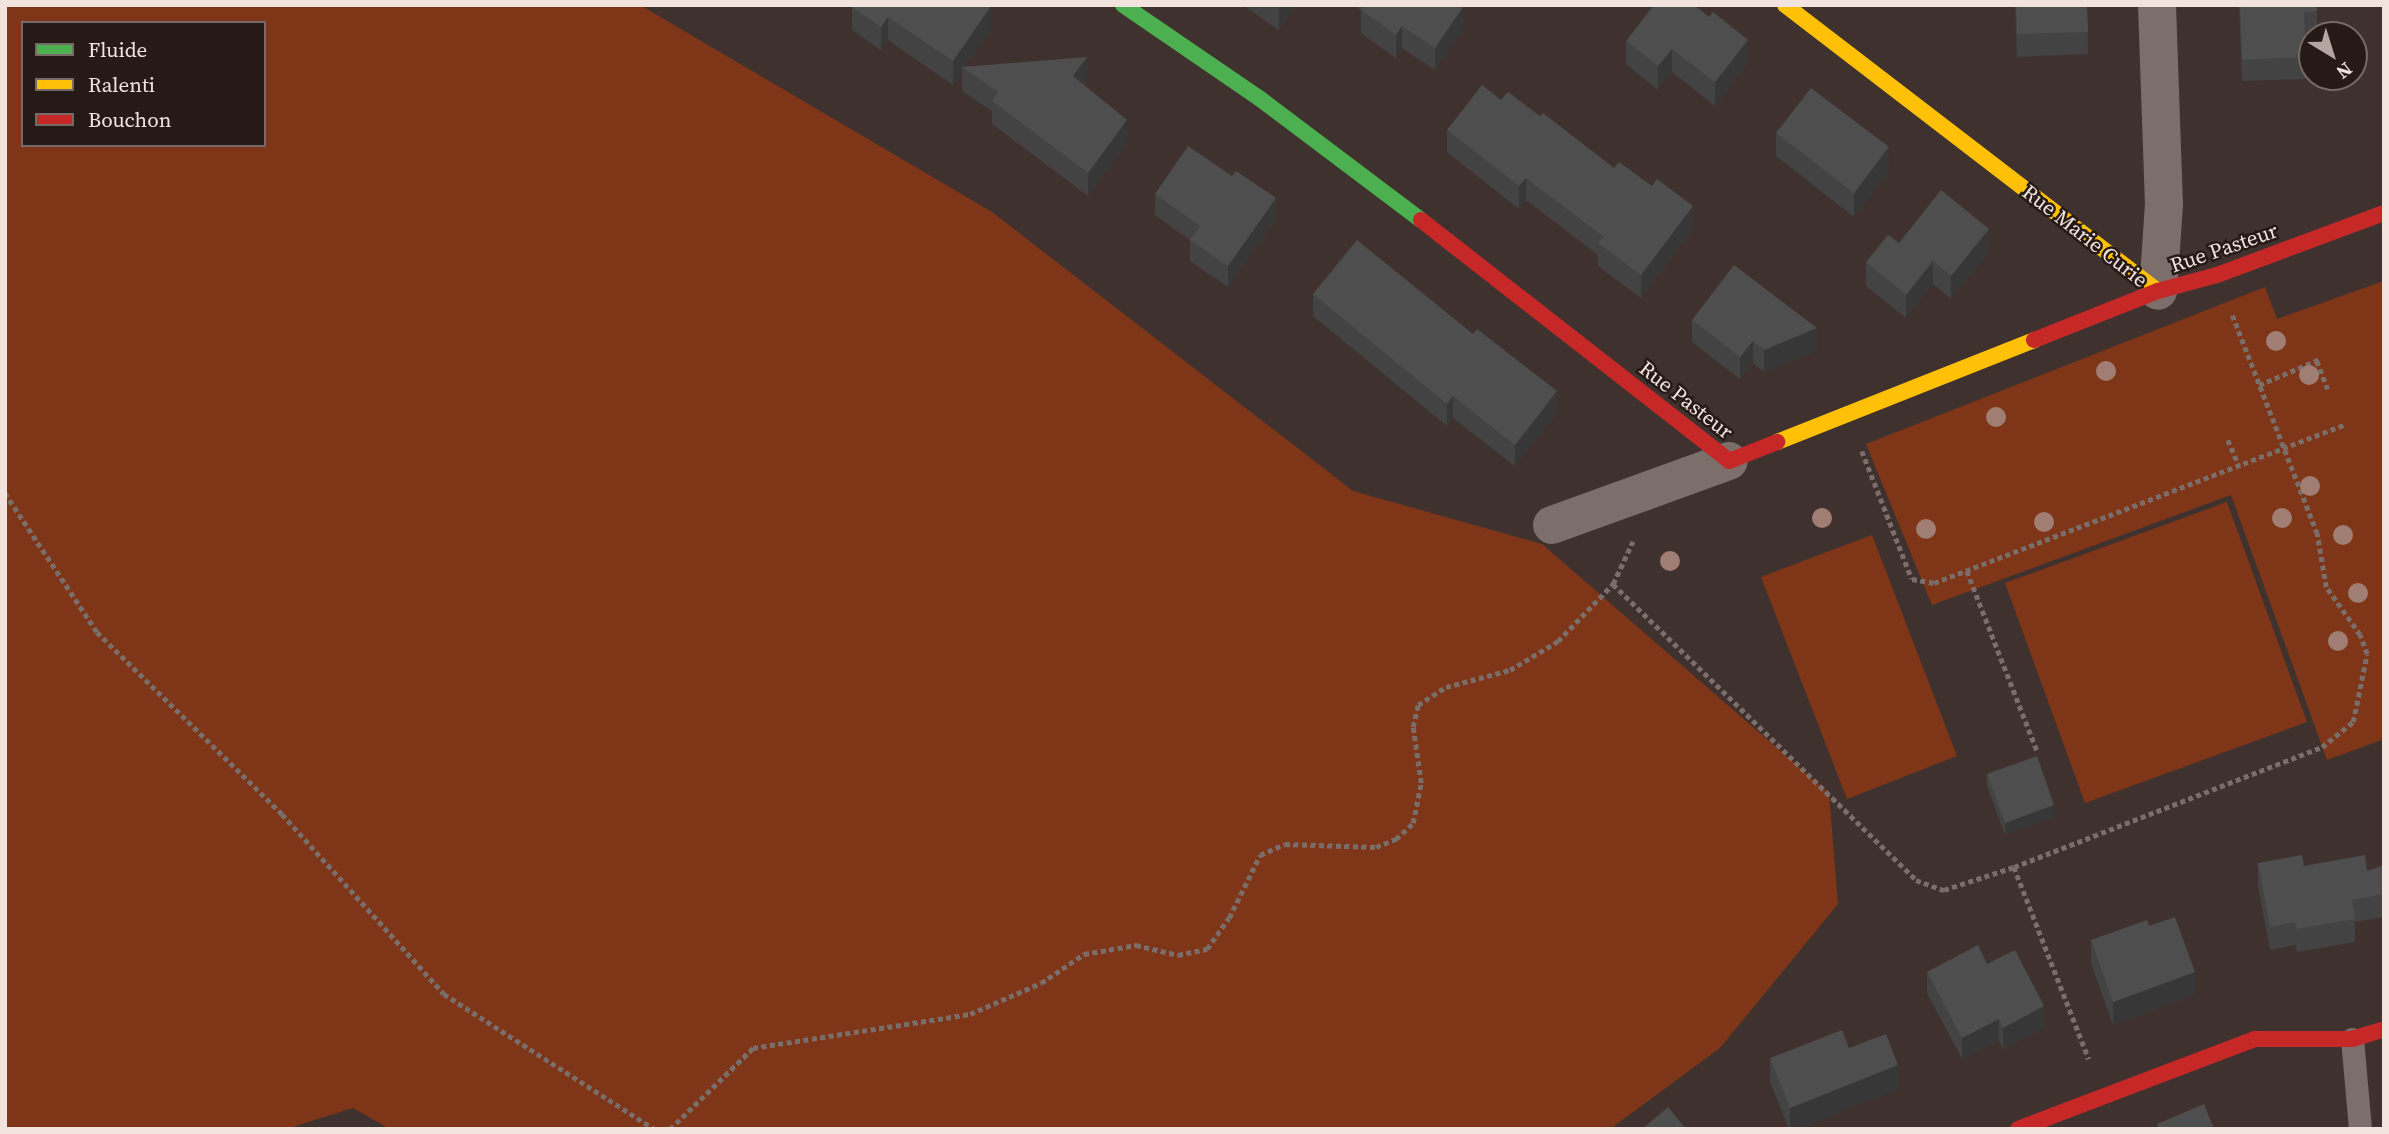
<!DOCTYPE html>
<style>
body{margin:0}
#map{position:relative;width:2389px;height:1134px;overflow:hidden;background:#3f322e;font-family:"Source Serif 4",serif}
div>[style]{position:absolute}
.green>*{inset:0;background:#7f3517}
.path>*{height:4.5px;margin-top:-2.25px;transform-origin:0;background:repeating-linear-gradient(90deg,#796e6a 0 5px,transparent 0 8.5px)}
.lane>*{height:23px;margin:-11.5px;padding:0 11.5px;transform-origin:11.5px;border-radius:11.5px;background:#7c6e6a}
.street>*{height:38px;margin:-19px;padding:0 19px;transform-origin:19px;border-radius:19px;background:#7c6e6a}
.fast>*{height:16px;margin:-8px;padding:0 8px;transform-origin:8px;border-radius:8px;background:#4caf50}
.slow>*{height:16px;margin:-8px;padding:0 8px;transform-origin:8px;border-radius:8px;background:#ffc107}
.jam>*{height:16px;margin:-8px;padding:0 8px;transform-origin:8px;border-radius:8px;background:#c62828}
.trees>*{width:20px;height:20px;margin:-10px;border-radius:50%;background:#a07e73}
.wall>*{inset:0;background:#424342}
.shaded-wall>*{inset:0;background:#363736}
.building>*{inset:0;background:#4d4e4d}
span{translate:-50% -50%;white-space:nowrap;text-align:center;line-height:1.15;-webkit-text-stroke:5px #251a16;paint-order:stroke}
.street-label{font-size:21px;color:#f3e3de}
.frame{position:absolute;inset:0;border:7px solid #f3e3de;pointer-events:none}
.legend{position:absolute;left:21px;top:21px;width:245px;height:126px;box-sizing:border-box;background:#251a16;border:2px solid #776a66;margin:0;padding:9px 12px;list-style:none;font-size:21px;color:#f3e3de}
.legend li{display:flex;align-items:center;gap:14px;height:35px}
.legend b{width:35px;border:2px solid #776a66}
.north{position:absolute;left:2298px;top:21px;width:70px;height:70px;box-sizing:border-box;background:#251a16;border:2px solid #776a66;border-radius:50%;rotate:142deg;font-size:19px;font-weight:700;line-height:28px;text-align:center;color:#f3e3de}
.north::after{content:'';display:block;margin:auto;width:24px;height:32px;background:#b4a5a0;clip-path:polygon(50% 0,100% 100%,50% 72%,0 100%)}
</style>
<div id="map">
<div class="green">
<div style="clip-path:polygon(evenodd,5px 5px,640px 5px,992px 212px,1353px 491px,1542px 544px,1829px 793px,1838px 904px,1720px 1048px,1610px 1129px,390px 1129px,353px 1108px,286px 1129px,5px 1129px,5px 5px,23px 23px,264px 23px,264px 145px,23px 145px,23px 23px)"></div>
<div style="clip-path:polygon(2384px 281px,2384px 739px,2327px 760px,2231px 495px,1932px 605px,1866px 444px,2265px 287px,2277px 319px)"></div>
<div style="clip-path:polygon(2227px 502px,2307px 722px,2085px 803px,2005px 583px)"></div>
<div style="clip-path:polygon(1872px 535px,1957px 756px,1847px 799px,1761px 577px)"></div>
</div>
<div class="path">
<div style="left:2317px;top:361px;width:30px;rotate:69deg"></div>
<div style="left:2259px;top:385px;width:66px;rotate:-23.1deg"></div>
<div style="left:2228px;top:440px;width:28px;rotate:67deg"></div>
<div style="left:1862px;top:451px;width:137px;rotate:68.7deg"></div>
<div style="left:1912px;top:579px;width:22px;rotate:10deg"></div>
<div style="left:1934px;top:583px;width:441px;rotate:-21.1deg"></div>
<div style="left:5px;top:493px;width:167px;rotate:56.5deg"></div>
<div style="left:97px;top:632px;width:260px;rotate:44.5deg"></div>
<div style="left:282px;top:814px;width:242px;rotate:48deg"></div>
<div style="left:444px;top:994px;width:250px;rotate:32.7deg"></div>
<div style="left:1967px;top:571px;width:195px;rotate:68.7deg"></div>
<div style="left:1613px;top:584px;width:424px;rotate:44.3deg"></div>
<div style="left:1916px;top:880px;width:30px;rotate:20deg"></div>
<div style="left:1944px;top:890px;width:74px;rotate:-18.2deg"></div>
<div style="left:2014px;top:867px;width:331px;rotate:-21.3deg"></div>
<div style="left:2322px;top:747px;width:40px;rotate:-39deg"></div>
<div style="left:2353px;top:722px;width:69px;rotate:-78.4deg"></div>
<div style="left:2367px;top:654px;width:20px;rotate:-110deg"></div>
<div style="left:2360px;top:635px;width:59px;rotate:-125.3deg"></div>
<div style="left:2326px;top:587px;width:54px;rotate:-99.6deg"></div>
<div style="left:2317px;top:534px;width:235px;rotate:-111.2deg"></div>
<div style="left:2014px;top:867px;width:206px;rotate:68.7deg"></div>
<div style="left:670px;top:1129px;width:116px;rotate:-44.3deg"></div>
<div style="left:753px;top:1048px;width:220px;rotate:-8.9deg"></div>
<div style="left:970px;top:1014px;width:77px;rotate:-23.6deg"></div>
<div style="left:1041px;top:983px;width:52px;rotate:-34deg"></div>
<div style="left:1084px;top:954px;width:53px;rotate:-9.8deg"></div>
<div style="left:1136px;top:945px;width:43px;rotate:13.4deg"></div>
<div style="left:1178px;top:955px;width:30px;rotate:-12deg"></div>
<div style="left:1207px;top:949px;width:38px;rotate:-55deg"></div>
<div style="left:1229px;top:918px;width:70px;rotate:-63.8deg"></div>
<div style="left:1260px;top:855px;width:27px;rotate:-24deg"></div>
<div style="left:1285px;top:844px;width:91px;rotate:1.9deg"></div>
<div style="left:1376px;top:847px;width:22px;rotate:-22deg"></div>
<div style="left:1396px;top:839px;width:23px;rotate:-43deg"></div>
<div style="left:1413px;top:823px;width:41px;rotate:-78.7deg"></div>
<div style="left:1421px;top:783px;width:57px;rotate:-98.1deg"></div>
<div style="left:1413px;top:727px;width:23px;rotate:-77deg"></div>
<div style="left:1418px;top:705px;width:33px;rotate:-33deg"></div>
<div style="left:1446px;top:687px;width:66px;rotate:-14.9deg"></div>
<div style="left:1510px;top:670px;width:56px;rotate:-31.1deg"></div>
<div style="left:1558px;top:641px;width:79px;rotate:-46deg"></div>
<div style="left:1613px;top:584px;width:47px;rotate:-65.1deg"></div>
</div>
<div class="lane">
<div style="left:2352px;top:1039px;width:90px;rotate:84.9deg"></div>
</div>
<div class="street">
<div style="left:2157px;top:5px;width:199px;rotate:88deg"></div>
<div style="left:2164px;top:204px;width:87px;rotate:93.9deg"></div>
<div style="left:1552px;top:525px;width:188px;rotate:-19.9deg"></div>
</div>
<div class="fast">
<div style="left:1123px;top:5px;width:165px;rotate:34.4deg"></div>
<div style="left:1259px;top:98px;width:203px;rotate:37deg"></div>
</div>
<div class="slow">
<div style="left:1785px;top:5px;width:470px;rotate:37.5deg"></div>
<div style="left:1777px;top:442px;width:277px;rotate:-21.6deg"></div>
</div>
<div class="jam">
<div style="left:1421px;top:220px;width:391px;rotate:38deg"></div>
<div style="left:1729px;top:461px;width:52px;rotate:-21.6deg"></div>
<div style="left:2034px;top:340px;width:133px;rotate:-21.6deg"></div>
<div style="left:2158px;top:291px;width:61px;rotate:-15.2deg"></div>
<div style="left:2217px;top:275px;width:178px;rotate:-20.4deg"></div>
<div style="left:2018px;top:1129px;width:254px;rotate:-20.8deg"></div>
<div style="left:2255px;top:1039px;width:97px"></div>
<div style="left:2352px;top:1039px;width:34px;rotate:-17deg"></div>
</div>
<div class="trees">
<div style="left:2276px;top:341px"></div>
<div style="left:2106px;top:371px"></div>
<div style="left:2309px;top:375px"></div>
<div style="left:1996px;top:417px"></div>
<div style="left:2310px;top:486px"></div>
<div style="left:1822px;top:518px"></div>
<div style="left:2282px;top:518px"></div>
<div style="left:2044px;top:522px"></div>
<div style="left:1926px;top:529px"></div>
<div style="left:2343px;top:535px"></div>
<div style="left:1670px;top:561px"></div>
<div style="left:2358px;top:593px"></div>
<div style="left:2338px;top:641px"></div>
</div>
<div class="wall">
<div style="clip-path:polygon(1242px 5px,1296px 5px,1279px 30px)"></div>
<div style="clip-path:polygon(1353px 5px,1460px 5px,1463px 30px,1435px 70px,1402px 48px,1396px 58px,1361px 33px,1361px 10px)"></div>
<div style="clip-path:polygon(2015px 5px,2087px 5px,2088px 54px,2017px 57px)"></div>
<div style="clip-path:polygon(2239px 5px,2317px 5px,2317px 33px,2305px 34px,2306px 79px,2242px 81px)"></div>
<div style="clip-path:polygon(852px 7px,991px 30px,965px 67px,1087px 80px,1084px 85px,1127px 143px,1088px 196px,992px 124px,992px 111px,962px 91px,962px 72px,953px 85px,888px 40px,881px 50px,852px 30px)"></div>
<div style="clip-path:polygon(1626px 41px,1748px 63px,1715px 106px,1672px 72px,1658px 90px,1626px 64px)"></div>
<div style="clip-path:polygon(1501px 100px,1540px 116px,1693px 229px,1641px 298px,1598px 266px,1598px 255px,1526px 200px,1519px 209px,1447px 152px,1447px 130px)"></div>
<div style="clip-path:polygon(1776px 133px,1889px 171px,1854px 217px,1776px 156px)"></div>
<div style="clip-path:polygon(1155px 194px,1276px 219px,1228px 287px,1190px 261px,1190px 240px,1155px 215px)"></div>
<div style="clip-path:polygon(1899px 243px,1989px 252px,1951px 299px,1933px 284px,1906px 318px,1866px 286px,1866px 262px)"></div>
<div style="clip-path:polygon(1313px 294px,1557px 413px,1515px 466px,1453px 418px,1447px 426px,1313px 316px)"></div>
<div style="clip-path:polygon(1692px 320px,1817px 351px,1764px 372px,1753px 363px,1740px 379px,1692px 342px)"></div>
<div style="clip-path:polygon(1987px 774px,2054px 817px,2005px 835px,1987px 786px)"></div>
<div style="clip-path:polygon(2258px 863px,2367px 871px,2384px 865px,2384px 917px,2355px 922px,2355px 942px,2297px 952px,2295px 945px,2270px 950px,2258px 886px)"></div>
<div style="clip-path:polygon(2149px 926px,2195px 995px,2113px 1025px,2091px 963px,2091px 940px)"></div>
<div style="clip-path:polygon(1987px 964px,2044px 1028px,2003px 1050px,1999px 1040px,1962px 1059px,1927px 993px,1927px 972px)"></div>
<div style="clip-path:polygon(1849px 1048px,1898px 1089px,1797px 1129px,1789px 1129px,1770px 1082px,1770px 1058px)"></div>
</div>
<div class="shaded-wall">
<div style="clip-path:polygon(1281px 5px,1296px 5px,1279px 30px,1279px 8px)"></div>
<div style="clip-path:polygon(991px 6px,991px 30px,964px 69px,962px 67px,962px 72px,953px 85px,953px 61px)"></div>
<div style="clip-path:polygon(1463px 7px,1463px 30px,1435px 70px,1435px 48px)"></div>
<div style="clip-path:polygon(888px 17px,888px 40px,881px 50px,881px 27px)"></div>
<div style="clip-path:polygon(1402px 26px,1402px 48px,1396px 58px,1396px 35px)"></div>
<div style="clip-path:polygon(1748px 40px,1748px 63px,1715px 106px,1715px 82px)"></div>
<div style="clip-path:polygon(1672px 49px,1672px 72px,1658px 90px,1658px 66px)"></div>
<div style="clip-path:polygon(1087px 57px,1087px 80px,1073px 99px,1073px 76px)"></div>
<div style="clip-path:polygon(1127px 120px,1127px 143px,1088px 196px,1088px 173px)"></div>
<div style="clip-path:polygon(1889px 147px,1889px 171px,1854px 217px,1854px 193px)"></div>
<div style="clip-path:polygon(1526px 178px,1526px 200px,1519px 209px,1519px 186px)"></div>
<div style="clip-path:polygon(1276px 198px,1276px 219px,1228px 287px,1228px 266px)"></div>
<div style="clip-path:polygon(1693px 206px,1693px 229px,1641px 298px,1641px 275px)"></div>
<div style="clip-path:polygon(1989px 229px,1989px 252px,1951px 299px,1951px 276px)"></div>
<div style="clip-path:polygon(1933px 261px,1933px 284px,1906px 318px,1906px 295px)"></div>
<div style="clip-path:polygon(1817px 328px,1817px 351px,1764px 372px,1764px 350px)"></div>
<div style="clip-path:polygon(1753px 341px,1753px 363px,1740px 379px,1740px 357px)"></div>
<div style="clip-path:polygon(1557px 391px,1557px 413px,1515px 466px,1515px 445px)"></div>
<div style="clip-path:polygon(1453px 396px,1453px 418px,1447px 426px,1447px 404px)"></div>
<div style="clip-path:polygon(2054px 805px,2054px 817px,2005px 835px,2005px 823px)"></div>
<div style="clip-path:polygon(2195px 972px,2195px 995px,2113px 1025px,2113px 1002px)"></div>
<div style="clip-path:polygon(2044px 1006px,2044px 1028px,2003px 1050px,2003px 1028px)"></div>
<div style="clip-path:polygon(1999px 1019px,1999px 1040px,1962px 1059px,1962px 1038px)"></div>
<div style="clip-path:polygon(1898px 1065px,1898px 1089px,1797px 1129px,1790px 1129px,1790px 1108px)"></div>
</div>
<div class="building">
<div style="clip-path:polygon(854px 5px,989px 5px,991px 6px,953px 61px,888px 17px,881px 27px,852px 7px)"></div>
<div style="clip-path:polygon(1364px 5px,1460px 5px,1463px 7px,1435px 48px,1402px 26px,1396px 35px,1361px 10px)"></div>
<div style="clip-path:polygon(1654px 5px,1694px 5px,1709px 17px,1713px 12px,1748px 40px,1715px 82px,1672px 49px,1658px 66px,1626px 41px)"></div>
<div style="clip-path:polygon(2016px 5px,2087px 5px,2088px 32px,2017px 34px)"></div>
<div style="clip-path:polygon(2240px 5px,2317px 5px,2317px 11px,2304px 12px,2306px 57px,2242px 60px)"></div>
<div style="clip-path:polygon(1087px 57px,1073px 76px,1127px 120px,1088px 173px,992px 101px,998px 92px,962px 67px)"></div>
<div style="clip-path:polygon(1482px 85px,1501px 100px,1508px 92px,1540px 116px,1543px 113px,1614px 168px,1619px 162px,1652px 186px,1657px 179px,1693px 206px,1641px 275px,1598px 243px,1604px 237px,1526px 178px,1519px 186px,1447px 130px)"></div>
<div style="clip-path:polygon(1811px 88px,1889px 147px,1854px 193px,1776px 133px)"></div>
<div style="clip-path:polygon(1188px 146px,1232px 176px,1236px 171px,1276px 198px,1228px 266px,1190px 240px,1200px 226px,1155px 194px)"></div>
<div style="clip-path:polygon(1941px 190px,1989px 229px,1951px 276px,1933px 261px,1906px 295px,1866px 262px,1888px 235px,1899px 243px)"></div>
<div style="clip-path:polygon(1357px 240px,1473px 334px,1477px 329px,1557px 391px,1515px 445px,1453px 396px,1447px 404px,1313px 294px)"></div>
<div style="clip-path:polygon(1734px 265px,1817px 328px,1764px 350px,1753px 341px,1740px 357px,1692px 320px)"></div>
<div style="clip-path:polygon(2037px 756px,2054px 805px,2005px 823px,1987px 774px)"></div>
<div style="clip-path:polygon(2302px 855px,2304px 866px,2365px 855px,2367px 871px,2384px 865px,2384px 894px,2352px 900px,2355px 919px,2297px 929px,2295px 922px,2270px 927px,2258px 863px)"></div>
<div style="clip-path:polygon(2175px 917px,2195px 972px,2113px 1002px,2091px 940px,2147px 920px,2149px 926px)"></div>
<div style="clip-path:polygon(1978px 945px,1987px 964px,2015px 950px,2044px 1006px,2003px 1028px,1999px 1019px,1962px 1038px,1927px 972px)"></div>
<div style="clip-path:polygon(1842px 1030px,1849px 1048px,1886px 1034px,1898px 1065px,1790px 1108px,1770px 1058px)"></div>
<div style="clip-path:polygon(2204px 1104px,2214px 1129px,2158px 1129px,2157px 1124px)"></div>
<div style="clip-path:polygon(1668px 1107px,1686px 1129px,1642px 1129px)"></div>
</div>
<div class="street-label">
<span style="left:2085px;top:236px;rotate:38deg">Rue Marie Curie</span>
<span style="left:2224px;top:248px;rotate:-19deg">Rue Pasteur</span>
<span style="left:1686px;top:400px;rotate:38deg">Rue Pasteur</span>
</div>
<div class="frame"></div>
<ul class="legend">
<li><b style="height:9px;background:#4caf50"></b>Fluide</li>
<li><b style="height:9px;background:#ffc107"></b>Ralenti</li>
<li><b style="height:9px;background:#c62828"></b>Bouchon</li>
</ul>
<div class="north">N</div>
</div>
